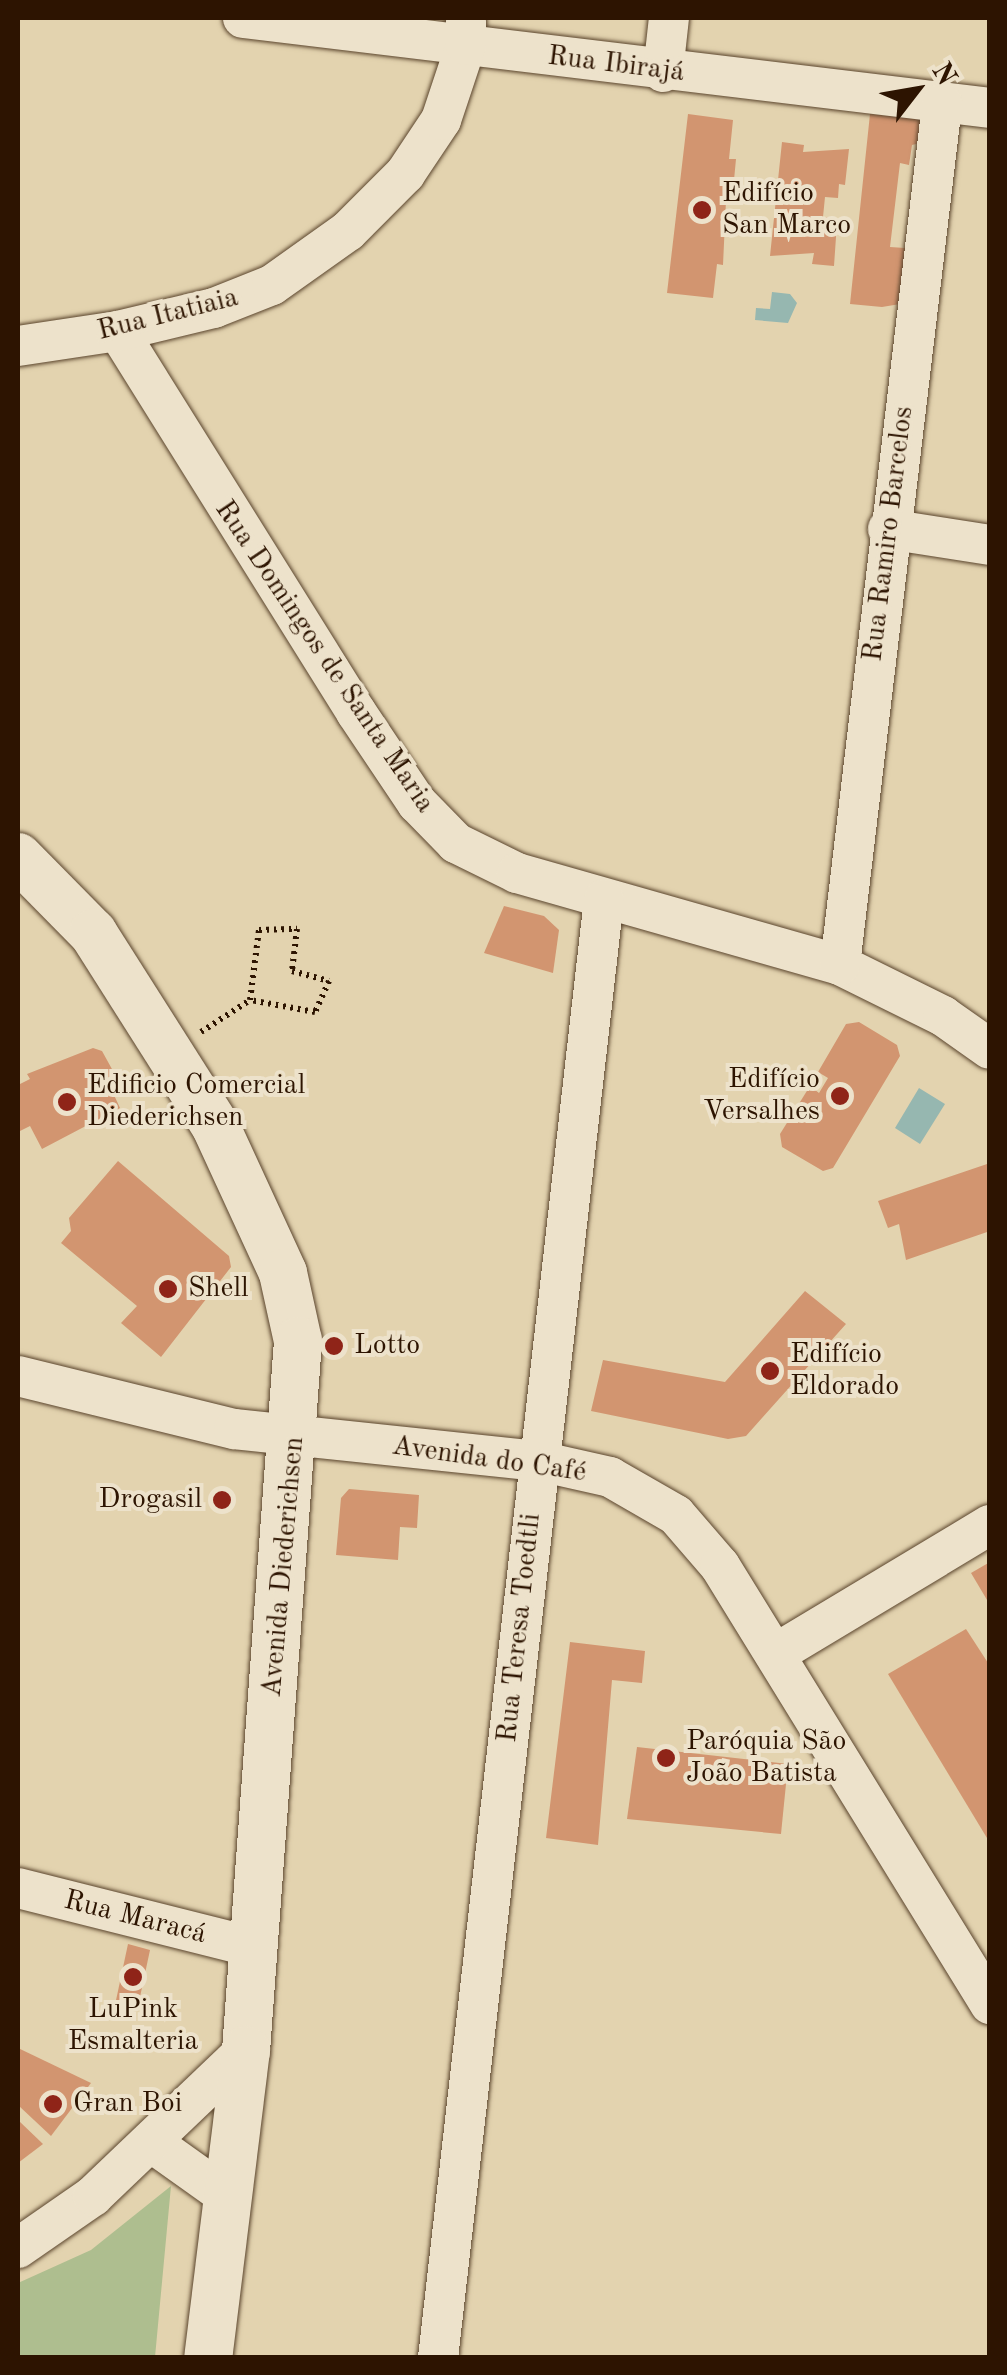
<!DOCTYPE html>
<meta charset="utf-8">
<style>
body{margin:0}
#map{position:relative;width:1007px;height:2375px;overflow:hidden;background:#e3d3af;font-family:"Old Standard TT",serif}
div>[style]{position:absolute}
.green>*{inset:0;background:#aebe8f}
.water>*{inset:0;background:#96b7b0}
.building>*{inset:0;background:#d29570}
.path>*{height:6px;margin-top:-3px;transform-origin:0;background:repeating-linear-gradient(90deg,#2d1401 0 2.5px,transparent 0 7.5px)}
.roads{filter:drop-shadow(0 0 2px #5a442c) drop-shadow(0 0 2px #5a442c)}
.minor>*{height:40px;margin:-20px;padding:0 20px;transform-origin:20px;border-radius:20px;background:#ede2cb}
.tertiary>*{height:48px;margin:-24px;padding:0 24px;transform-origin:24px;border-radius:24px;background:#ede2cb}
.dots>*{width:28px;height:28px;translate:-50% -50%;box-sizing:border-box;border:5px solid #ede2cb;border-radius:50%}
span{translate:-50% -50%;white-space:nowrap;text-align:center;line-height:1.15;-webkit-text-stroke:8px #ede2cb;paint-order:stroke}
.street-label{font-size:28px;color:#2d1401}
.poi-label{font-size:28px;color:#2d1401}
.left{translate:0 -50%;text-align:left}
.right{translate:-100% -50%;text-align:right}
.frame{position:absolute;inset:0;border:20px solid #2d1401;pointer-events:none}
.north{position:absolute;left:867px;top:40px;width:100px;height:100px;-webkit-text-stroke:8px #ede2cb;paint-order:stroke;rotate:59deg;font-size:28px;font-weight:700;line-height:40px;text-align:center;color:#2d1401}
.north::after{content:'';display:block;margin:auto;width:35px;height:45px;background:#2d1401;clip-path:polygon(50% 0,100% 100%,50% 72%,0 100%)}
</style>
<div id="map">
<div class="green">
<div style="clip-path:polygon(171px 2186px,155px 2357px,18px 2357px,18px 2283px,91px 2250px)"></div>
</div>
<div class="water">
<div style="clip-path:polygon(772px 292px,790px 294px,797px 303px,788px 323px,755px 320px,756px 308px,770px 309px)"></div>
<div style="clip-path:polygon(919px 1088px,945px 1104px,920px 1144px,895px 1128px)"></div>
</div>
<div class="building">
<div style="clip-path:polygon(688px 114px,733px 120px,729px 159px,736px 159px,734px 180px,727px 179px,723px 265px,717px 264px,713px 298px,667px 293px)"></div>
<div style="clip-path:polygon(870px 114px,922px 119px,920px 143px,912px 145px,909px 165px,900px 163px,890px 247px,905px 248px,900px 304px,882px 307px,850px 304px)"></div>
<div style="clip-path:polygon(782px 142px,804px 145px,803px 152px,849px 149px,845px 185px,839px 184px,838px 198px,825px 197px,823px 217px,833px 218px,836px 237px,834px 266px,812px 264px,814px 253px,770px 256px)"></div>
<div style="clip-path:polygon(504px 906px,544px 916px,559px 930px,553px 973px,484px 953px)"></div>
<div style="clip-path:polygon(859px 1022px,897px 1045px,900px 1056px,833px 1168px,823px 1171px,782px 1147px,780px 1134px,810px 1086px,819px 1093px,828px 1078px,818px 1072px,846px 1024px)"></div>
<div style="clip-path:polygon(93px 1048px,102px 1051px,118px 1080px,121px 1092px,114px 1095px,120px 1108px,42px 1149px,30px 1126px,18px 1132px,18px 1085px,30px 1079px,27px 1074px)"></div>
<div style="clip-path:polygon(118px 1161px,229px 1256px,231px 1267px,161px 1357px,121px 1323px,137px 1306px,61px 1243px,71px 1231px,69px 1218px)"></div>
<div style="clip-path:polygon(990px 1163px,990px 1231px,906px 1260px,899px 1224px,888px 1228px,878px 1201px)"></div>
<div style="clip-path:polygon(805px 1291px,846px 1324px,746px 1436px,728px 1439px,591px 1411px,603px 1360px,725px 1382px)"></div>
<div style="clip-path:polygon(349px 1489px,419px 1495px,417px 1528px,400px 1527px,398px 1560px,336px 1555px,341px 1498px)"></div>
<div style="clip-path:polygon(990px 1562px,990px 1605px,971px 1573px)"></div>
<div style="clip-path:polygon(966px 1629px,990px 1666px,990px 1843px,888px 1674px)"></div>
<div style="clip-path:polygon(570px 1642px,645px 1651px,642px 1683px,612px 1680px,598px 1845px,546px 1838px)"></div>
<div style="clip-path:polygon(637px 1747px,788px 1764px,781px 1834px,627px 1819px)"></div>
<div style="clip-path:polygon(128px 1944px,150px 1950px,137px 2011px,115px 2005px)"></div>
<div style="clip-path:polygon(18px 2048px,91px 2083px,51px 2136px,18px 2105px)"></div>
<div style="clip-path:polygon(18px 2120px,43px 2144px,18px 2163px)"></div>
</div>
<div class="path">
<div style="left:297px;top:929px;width:42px;rotate:96.8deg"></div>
<div style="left:292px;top:971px;width:38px;rotate:15deg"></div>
<div style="left:329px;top:981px;width:34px;rotate:114deg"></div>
<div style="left:315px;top:1012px;width:66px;rotate:-169.5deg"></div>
<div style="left:250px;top:1000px;width:71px;rotate:-82.7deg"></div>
<div style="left:259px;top:930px;width:38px;rotate:-2deg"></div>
<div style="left:201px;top:1032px;width:59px;rotate:-33.1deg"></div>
</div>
<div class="roads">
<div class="minor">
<div style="left:243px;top:18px;width:752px;rotate:6.87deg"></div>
<div style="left:663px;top:72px;width:54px;rotate:-83.7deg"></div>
<div style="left:118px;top:331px;width:449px;rotate:58deg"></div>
<div style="left:356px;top:712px;width:110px;rotate:56.2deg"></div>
<div style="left:417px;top:803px;width:56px;rotate:45.7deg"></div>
<div style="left:456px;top:843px;width:68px;rotate:26.2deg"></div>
<div style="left:517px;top:873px;width:336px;rotate:15.9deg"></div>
<div style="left:840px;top:965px;width:115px;rotate:26.3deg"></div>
<div style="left:943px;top:1016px;width:57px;rotate:35.1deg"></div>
<div style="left:18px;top:346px;width:101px;rotate:-8.5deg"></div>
<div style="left:118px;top:331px;width:99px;rotate:-13.5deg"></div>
<div style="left:214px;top:308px;width:62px;rotate:-21.6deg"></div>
<div style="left:272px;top:285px;width:93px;rotate:-35.4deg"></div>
<div style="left:348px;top:231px;width:81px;rotate:-45deg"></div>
<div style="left:405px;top:174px;width:65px;rotate:-56.3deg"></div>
<div style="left:441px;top:120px;width:79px;rotate:-71.6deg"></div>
<div style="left:466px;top:45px;width:24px;rotate:-90deg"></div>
<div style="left:888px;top:529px;width:103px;rotate:8.9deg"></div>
<div style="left:840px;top:965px;width:867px;rotate:-83.24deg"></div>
<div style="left:18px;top:1376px;width:222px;rotate:13.8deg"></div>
<div style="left:234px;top:1429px;width:307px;rotate:6deg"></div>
<div style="left:539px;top:1461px;width:73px;rotate:12.7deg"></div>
<div style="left:610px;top:1477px;width:76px;rotate:29.9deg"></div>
<div style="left:676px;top:1515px;width:67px;rotate:49.2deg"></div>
<div style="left:720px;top:1566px;width:515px;rotate:58.35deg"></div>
<div style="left:775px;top:1654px;width:251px;rotate:-31deg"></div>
<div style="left:18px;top:1888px;width:242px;rotate:14.1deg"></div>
<div style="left:151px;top:2142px;width:95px;rotate:35.5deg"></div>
<div style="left:18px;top:2248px;width:91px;rotate:-34.7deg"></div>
<div style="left:93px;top:2196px;width:211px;rotate:-43.7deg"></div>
<div style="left:438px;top:2358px;width:1468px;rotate:-83.51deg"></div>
</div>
<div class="tertiary">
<div style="left:18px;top:857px;width:107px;rotate:45.4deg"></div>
<div style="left:93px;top:933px;width:227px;rotate:57.6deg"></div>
<div style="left:215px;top:1125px;width:163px;rotate:65.3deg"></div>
<div style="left:283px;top:1273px;width:70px;rotate:77.6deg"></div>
<div style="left:298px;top:1341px;width:711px;rotate:94.19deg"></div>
<div style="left:246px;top:2050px;width:310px;rotate:97deg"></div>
</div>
</div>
<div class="dots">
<div style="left:702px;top:210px;background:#8f2418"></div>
<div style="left:840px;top:1096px;background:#8f2418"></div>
<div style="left:67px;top:1102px;background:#8f2418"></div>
<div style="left:168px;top:1289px;background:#8f2418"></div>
<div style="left:334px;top:1346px;background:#8f2418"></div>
<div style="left:770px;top:1371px;background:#8f2418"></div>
<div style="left:222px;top:1500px;background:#8f2418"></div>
<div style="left:666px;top:1758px;background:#8f2418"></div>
<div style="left:133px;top:1977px;background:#8f2418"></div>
<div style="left:53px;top:2104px;background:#8f2418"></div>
</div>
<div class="street-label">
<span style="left:616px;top:65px;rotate:7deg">Rua Ibirajá</span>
<span style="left:168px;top:315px;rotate:-14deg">Rua Itatiaia</span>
<span style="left:889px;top:534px;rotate:-83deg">Rua Ramiro Barcelos</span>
<span style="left:324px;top:657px;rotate:56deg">Rua Domingos de Santa Maria</span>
<span style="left:489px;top:1460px;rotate:8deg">Avenida do Café</span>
<span style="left:284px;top:1567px;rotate:-85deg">Avenida Diederichsen</span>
<span style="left:520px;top:1628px;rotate:-84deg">Rua Teresa Toedtli</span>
<span style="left:135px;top:1918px;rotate:14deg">Rua Maracá</span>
</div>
<div class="poi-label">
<span class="left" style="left:722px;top:210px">Edifício<br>San Marco</span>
<span class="right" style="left:820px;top:1096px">Edifício<br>Versalhes</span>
<span class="left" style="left:87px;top:1102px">Edificio Comercial<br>Diederichsen</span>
<span class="left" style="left:188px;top:1289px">Shell</span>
<span class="left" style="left:354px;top:1346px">Lotto</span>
<span class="left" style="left:790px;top:1371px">Edifício<br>Eldorado</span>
<span class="right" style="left:202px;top:1500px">Drogasil</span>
<span class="left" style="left:686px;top:1758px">Paróquia São<br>João Batista</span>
<span style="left:133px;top:2026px">LuPink<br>Esmalteria</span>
<span class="left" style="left:73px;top:2104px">Gran Boi</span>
</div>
<div class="frame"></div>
<div class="north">N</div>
</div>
